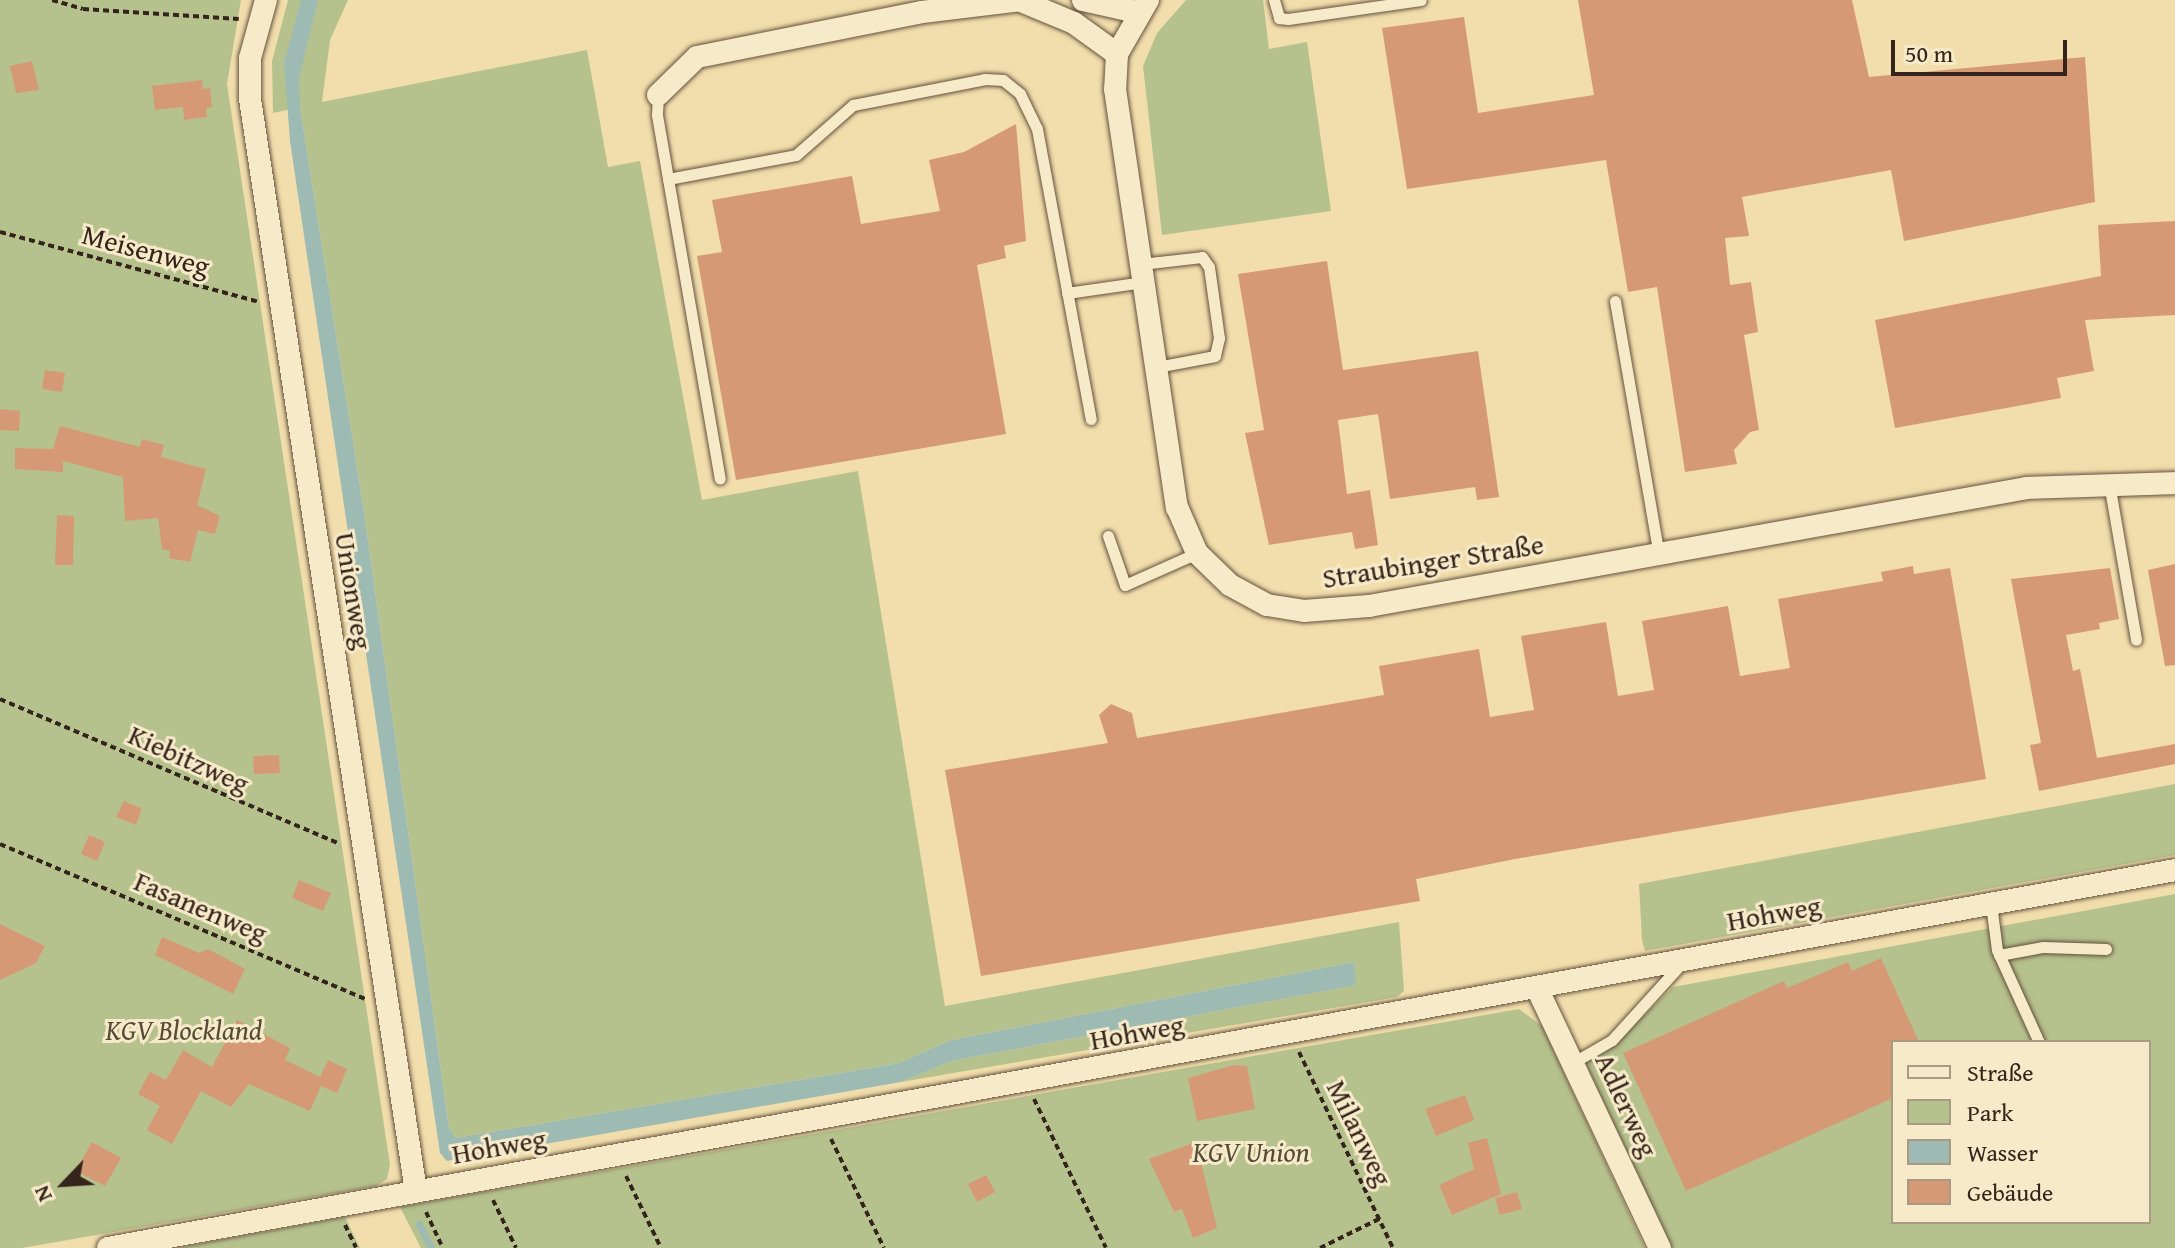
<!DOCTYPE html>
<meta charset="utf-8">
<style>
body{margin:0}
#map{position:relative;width:2175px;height:1248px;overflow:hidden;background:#f2deac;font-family:"Gentium Book Plus",serif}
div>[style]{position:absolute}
.green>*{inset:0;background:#b6c28d}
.water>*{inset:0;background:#9dbbb2}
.stream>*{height:7px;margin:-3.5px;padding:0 3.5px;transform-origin:3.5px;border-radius:3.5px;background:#9dbbb2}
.building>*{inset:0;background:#d69975}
.path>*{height:4px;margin-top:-2px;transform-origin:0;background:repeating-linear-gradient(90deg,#35241b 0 6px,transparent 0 10px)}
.roads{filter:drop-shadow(0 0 2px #64523f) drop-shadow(0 0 2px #64523f)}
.service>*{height:11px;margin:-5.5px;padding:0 5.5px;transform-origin:5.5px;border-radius:5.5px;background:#f7eac9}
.minor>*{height:22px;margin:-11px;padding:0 11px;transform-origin:11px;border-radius:11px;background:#f7eac9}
span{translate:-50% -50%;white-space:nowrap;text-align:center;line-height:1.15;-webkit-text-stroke:6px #f7eac9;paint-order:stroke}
.street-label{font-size:28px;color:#35241b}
.park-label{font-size:28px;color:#554c38;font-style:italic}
.legend{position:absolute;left:1891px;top:1040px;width:260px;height:184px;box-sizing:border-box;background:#f7eac9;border:2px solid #a99b83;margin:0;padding:10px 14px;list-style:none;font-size:24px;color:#35241b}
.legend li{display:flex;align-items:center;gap:16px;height:40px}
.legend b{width:40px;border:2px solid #a99b83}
.north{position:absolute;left:24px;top:1144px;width:80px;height:80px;-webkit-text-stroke:6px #f7eac9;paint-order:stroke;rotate:245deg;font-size:22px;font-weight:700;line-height:32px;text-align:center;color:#35241b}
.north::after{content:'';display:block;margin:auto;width:28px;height:36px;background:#35241b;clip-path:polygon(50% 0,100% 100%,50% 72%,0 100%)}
.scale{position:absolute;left:1891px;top:40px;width:176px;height:36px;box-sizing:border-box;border:4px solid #35241b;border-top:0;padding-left:10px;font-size:24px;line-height:28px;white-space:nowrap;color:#35241b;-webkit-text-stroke:6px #f7eac9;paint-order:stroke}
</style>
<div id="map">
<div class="green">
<div style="clip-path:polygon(0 0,241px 0,227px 84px,390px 1165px,387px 1179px,376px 1186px,22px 1248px,0 1248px)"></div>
<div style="clip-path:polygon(288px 0,348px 0,330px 40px,322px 102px,587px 50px,608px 167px,640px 161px,702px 500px,858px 471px,945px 1006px,1399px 922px,1404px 991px,1397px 997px,901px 1082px,952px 1061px,1355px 985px,1354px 962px,951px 1040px,899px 1063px,456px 1138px,449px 1128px,364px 511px,300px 107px,273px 113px,272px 61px)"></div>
<div style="clip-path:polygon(1186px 0,1263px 0,1269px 49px,1307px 42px,1331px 211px,1162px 235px,1143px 66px,1157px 33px)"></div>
<div style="clip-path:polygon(2175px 784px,2175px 855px,1645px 951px,1642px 940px,1639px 884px)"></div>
<div style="clip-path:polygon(evenodd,2175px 894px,2175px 1248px,1672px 1248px,1585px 1062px,1612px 1047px,1673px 987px,2175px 894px,1893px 1042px,2149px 1042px,2149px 1222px,1893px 1222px,1893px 1042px)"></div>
<div style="clip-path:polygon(1519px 1009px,1542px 1026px,1645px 1248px,421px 1248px,400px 1207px)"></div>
<div style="clip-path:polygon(345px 1217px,360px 1248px,178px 1248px)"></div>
</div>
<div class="water">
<div style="clip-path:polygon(301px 0,318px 0,299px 78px,300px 107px,364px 511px,449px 1128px,456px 1138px,899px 1063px,951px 1040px,1354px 962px,1356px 985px,952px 1061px,901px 1082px,447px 1161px,440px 1153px,290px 141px,284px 63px)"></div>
</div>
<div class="stream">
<div style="left:419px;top:1224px;width:27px;rotate:63deg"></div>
</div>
<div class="building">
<div style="clip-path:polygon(1578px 0,1852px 0,1869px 77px,2085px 57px,2095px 202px,1904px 241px,1891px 170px,1742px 197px,1749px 236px,1725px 238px,1730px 285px,1751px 282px,1758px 332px,1744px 335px,1759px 430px,1750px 432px,1734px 450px,1737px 464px,1685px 472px,1657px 287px,1628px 292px,1606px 160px,1407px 189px,1382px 28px,1464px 17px,1478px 113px,1594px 95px)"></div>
<div style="clip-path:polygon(32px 61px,39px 90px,16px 93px,10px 66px)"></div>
<div style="clip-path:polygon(202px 80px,203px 89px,210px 88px,212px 107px,206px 108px,207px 117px,184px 120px,183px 107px,155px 110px,152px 86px)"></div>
<div style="clip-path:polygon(1016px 124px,1026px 241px,1004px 246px,1006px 258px,977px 265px,1006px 434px,736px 480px,697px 256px,722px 252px,712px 200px,852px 176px,861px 224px,940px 211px,929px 160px,964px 152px)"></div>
<div style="clip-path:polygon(2175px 221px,2175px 315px,2085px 320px,2094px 371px,2057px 378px,2061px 398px,1895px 428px,1875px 320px,2101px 276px,2098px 225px)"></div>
<div style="clip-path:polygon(1327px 261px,1343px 370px,1478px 351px,1499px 497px,1477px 500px,1475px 487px,1390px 499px,1378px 414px,1338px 420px,1347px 494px,1370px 490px,1378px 545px,1355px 549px,1352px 532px,1269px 545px,1245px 433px,1264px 430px,1238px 274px)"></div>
<div style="clip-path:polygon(45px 370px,65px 373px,62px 392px,42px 389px)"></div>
<div style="clip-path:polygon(0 409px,20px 411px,19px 431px,0 430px)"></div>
<div style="clip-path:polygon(60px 426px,140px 447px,142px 439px,164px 445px,161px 457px,206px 469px,197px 505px,220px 516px,215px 534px,198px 530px,190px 562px,169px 558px,170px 551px,162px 549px,158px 518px,125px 521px,123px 477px,63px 461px,63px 472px,15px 469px,15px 448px,53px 449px)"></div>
<div style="clip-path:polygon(57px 515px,74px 516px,73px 565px,55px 565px)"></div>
<div style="clip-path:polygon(2175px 564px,2175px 665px,2165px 666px,2148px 570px)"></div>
<div style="clip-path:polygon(1913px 566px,1914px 574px,1950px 568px,1986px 779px,1515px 859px,1416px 879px,1420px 901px,981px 976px,945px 770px,1108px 743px,1099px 715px,1111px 704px,1132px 713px,1137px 738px,1384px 695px,1379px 666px,1479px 649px,1490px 717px,1534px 710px,1521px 636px,1606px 622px,1618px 696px,1654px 690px,1642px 621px,1728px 606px,1740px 676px,1790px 668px,1778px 599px,1883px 581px,1881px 572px)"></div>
<div style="clip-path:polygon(2110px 568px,2119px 619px,2099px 623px,2100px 629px,2066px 635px,2073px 671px,2080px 669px,2097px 758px,2175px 744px,2175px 764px,2039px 791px,2030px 745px,2041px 743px,2011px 579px)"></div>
<div style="clip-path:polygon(279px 755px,280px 773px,254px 774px,253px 756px)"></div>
<div style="clip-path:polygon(124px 801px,142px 809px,136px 825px,116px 817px)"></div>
<div style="clip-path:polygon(89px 835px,105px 842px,97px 861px,81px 854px)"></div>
<div style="clip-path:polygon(299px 880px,331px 893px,323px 911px,292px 898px)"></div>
<div style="clip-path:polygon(0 924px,45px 946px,36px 963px,0 980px)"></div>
<div style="clip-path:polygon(162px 937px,199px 953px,208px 949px,245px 969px,233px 994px,155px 955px)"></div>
<div style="clip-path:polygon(1881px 958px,1919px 1042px,1893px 1042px,1893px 1098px,1686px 1191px,1623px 1053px,1784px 981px,1787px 988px,1848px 962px,1852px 971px)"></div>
<div style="clip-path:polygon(237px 1020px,290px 1048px,285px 1060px,320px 1077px,328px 1060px,347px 1069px,337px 1093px,321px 1086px,310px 1111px,249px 1084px,231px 1107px,201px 1091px,172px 1144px,147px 1130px,160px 1106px,138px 1094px,150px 1072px,166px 1080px,183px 1050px,212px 1067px)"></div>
<div style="clip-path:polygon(1234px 1065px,1247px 1066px,1255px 1109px,1197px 1121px,1188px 1078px)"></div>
<div style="clip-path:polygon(1465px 1095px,1474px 1120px,1436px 1136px,1425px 1109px)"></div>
<div style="clip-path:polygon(1487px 1138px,1501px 1194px,1452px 1215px,1439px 1185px,1474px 1169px,1468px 1143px)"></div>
<div style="clip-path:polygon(92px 1142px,121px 1158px,105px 1186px,76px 1171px)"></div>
<div style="clip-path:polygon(1196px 1142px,1217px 1228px,1193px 1238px,1182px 1209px,1174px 1212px,1149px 1159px)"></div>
<div style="clip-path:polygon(986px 1175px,995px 1192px,977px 1202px,968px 1184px)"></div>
<div style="clip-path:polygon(1517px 1192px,1522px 1209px,1500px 1215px,1495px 1198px)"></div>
</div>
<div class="path">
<div style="left:52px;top:0;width:32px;rotate:16deg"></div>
<div style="left:83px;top:9px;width:156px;rotate:3.7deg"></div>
<div style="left:0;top:232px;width:269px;rotate:15.1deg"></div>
<div style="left:0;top:699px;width:370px;rotate:23.1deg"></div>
<div style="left:0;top:844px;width:397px;rotate:23deg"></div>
<div style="left:1299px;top:1052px;width:217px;rotate:64.4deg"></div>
<div style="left:1034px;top:1099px;width:165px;rotate:64.2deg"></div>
<div style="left:831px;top:1139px;width:121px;rotate:64.1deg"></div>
<div style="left:626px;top:1176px;width:80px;rotate:64.1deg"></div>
<div style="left:493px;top:1200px;width:53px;rotate:64.4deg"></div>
<div style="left:426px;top:1212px;width:40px;rotate:65deg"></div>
<div style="left:345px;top:1225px;width:25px;rotate:64deg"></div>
<div style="left:1320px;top:1248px;width:66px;rotate:-26.2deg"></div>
</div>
<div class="roads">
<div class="service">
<div style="left:1274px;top:0;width:19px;rotate:74deg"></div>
<div style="left:1279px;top:18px;width:9px;rotate:6deg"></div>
<div style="left:1288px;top:19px;width:134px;rotate:-8.1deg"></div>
<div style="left:658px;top:95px;width:20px;rotate:93deg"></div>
<div style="left:657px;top:115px;width:369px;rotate:80.2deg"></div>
<div style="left:668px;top:179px;width:130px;rotate:-10.6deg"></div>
<div style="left:796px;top:155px;width:76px;rotate:-41.3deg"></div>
<div style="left:853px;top:105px;width:135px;rotate:-11.1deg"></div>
<div style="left:985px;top:79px;width:18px;rotate:3deg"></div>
<div style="left:1003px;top:80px;width:22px;rotate:39deg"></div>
<div style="left:1020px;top:94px;width:39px;rotate:64deg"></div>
<div style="left:1037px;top:129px;width:295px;rotate:79.5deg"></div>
<div style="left:1141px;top:264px;width:61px;rotate:-6.5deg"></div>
<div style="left:1202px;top:257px;width:12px;rotate:55deg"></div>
<div style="left:1209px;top:267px;width:72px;rotate:82deg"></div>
<div style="left:1219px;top:338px;width:18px;rotate:103deg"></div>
<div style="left:1215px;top:356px;width:60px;rotate:169.4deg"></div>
<div style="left:1067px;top:293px;width:77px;rotate:-8.2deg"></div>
<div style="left:1615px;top:301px;width:258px;rotate:80.2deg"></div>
<div style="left:2109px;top:483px;width:159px;rotate:80.2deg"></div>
<div style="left:1108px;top:536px;width:52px;rotate:70.9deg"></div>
<div style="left:1125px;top:585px;width:79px;rotate:-24deg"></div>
<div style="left:1991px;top:904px;width:46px;rotate:82.6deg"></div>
<div style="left:1997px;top:950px;width:101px;rotate:65.5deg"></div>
<div style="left:1999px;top:955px;width:45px;rotate:-10.3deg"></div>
<div style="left:2043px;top:947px;width:63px;rotate:1.8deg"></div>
<div style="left:1574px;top:1062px;width:44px;rotate:-30.1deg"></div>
<div style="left:1612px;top:1040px;width:103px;rotate:-47.8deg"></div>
</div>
<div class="minor">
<div style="left:266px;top:0;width:60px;rotate:105.4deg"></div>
<div style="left:250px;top:58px;width:41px;rotate:90deg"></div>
<div style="left:250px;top:99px;width:1105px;rotate:81.36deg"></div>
<div style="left:1019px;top:0;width:60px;rotate:22.7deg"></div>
<div style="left:1074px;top:23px;width:53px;rotate:35.8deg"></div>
<div style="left:1083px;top:0;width:55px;rotate:12.5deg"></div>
<div style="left:1148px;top:0;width:62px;rotate:119.9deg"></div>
<div style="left:1117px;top:54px;width:35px;rotate:93deg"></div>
<div style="left:1115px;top:89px;width:423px;rotate:81.6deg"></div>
<div style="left:1177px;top:507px;width:50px;rotate:66.5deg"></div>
<div style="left:1197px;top:553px;width:46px;rotate:44.1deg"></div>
<div style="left:1230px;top:585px;width:42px;rotate:28.4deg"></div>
<div style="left:1267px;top:605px;width:37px;rotate:9deg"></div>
<div style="left:1304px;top:611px;width:65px;rotate:-4.4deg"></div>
<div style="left:1369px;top:606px;width:668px;rotate:-10.17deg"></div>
<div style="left:2027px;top:488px;width:148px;rotate:-1.9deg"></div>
<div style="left:658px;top:95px;width:54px;rotate:-44.3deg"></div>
<div style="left:697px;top:57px;width:229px;rotate:-11.3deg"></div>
<div style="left:922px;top:12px;width:100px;rotate:-6.9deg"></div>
<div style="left:1537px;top:988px;width:288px;rotate:64.7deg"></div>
<div style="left:108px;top:1248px;width:2101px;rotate:-10.36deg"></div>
</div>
</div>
<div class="street-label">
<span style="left:146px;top:250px;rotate:15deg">Meisenweg</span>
<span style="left:1433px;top:561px;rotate:-9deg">Straubinger Straße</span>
<span style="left:354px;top:591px;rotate:81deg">Unionweg</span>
<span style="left:189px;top:759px;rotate:24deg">Kiebitzweg</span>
<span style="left:201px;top:907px;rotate:23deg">Fasanenweg</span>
<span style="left:1774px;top:913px;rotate:-10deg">Hohweg</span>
<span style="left:1137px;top:1032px;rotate:-10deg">Hohweg</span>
<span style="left:1627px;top:1105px;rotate:65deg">Adlerweg</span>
<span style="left:1360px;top:1133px;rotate:64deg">Milanweg</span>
<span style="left:499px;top:1146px;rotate:-10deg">Hohweg</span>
</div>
<div class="park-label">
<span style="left:184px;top:1030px">KGV Blockland</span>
<span style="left:1251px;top:1152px">KGV Union</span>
</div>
<ul class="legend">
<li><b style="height:10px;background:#f7eac9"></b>Straße</li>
<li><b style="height:22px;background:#b6c28d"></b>Park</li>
<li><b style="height:22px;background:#9dbbb2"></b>Wasser</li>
<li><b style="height:22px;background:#d69975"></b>Gebäude</li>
</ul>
<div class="north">N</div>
<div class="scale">50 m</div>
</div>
